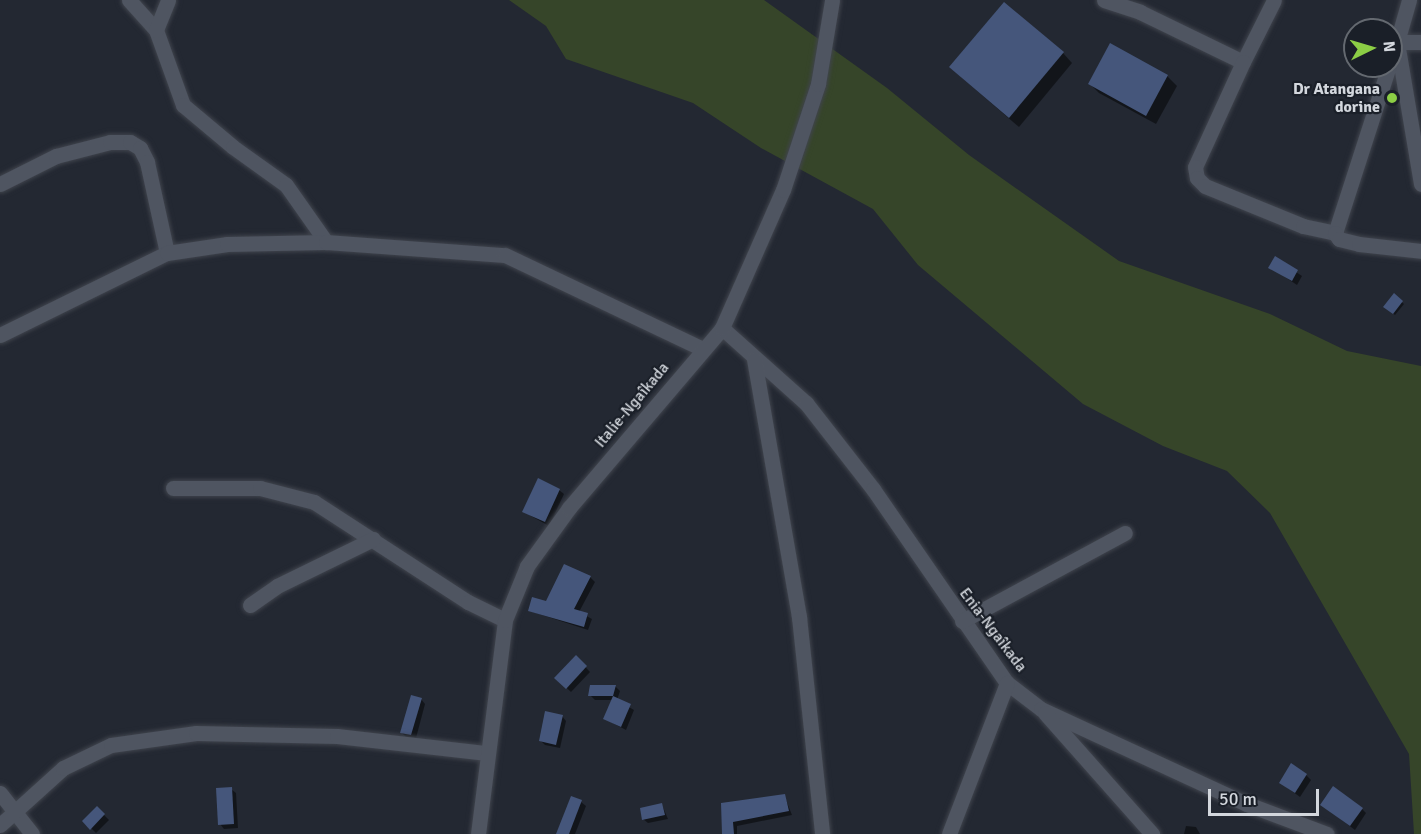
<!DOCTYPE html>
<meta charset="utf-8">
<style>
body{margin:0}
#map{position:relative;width:1421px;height:834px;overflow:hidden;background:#232832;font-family:Signika,sans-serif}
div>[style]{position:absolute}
.green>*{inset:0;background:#364529}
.shadow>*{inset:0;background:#0007}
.building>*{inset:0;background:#45567b}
.roads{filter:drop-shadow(0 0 2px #40444d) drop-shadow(0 0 2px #40444d)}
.minor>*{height:15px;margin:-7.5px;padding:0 7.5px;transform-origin:7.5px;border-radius:7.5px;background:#4f5561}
.tertiary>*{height:15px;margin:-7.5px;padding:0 7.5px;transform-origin:7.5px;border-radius:7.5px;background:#4f5561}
.dots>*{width:16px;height:16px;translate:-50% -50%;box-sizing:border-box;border:3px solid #1a1f28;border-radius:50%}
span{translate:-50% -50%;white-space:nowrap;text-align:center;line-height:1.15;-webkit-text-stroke:4.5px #1a1f28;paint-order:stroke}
.poi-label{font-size:16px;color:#d3d7dd;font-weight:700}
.right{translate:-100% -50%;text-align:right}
.street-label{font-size:16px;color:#d3d7dd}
.north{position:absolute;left:1343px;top:18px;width:60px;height:60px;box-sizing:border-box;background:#1a1f28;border:2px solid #646970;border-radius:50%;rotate:85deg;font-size:16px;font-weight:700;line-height:24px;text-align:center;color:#d3d7dd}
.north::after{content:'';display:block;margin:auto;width:21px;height:27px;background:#8cce45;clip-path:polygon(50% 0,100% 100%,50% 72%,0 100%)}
.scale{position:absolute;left:1208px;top:789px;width:111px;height:27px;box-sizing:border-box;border:3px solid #d3d7dd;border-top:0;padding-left:8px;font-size:18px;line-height:21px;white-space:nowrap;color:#d3d7dd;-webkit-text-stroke:4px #1a1f28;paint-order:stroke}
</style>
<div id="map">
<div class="green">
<div style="clip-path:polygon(509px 0,764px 0,887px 88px,969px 155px,1119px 261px,1270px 314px,1347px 351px,1421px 366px,1421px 834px,1414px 834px,1409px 754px,1270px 513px,1227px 471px,1163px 446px,1083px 404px,918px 265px,873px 209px,761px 148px,693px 103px,566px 59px,546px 26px)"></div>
</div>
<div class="shadow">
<div style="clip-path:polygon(1063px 53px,1072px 63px,1019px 127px,961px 77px)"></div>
<div style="clip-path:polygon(1167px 76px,1177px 86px,1156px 124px,1099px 93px,1090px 84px)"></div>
<div style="clip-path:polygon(1275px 258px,1302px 276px,1297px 285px,1270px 267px)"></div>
<div style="clip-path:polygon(1394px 296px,1404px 304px,1395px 315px,1385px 306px)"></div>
<div style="clip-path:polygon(559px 490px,564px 494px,549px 526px,524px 512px)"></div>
<div style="clip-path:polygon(590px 577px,595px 582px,579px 612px,592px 619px,588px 630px,530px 611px)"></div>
<div style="clip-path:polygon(576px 657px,590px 672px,571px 692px,556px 678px)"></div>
<div style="clip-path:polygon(615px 686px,620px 691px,617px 700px,634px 710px,626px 730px,605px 719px,613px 700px,595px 700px,590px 695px)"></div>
<div style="clip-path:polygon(421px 699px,425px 704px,416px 738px,406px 737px,402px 733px)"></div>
<div style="clip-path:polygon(562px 716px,566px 721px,560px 748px,545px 745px,540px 740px)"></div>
<div style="clip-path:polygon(1306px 775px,1311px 780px,1300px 797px,1281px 783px)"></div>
<div style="clip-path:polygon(231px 789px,236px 793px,238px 828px,224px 829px,220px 824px)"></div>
<div style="clip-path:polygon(784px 795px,792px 815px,737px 826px,737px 834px,724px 834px,723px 804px)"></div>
<div style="clip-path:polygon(581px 802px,586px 806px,575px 834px,558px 834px)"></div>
<div style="clip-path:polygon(662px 805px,668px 819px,648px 823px,643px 819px)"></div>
<div style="clip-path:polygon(1322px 805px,1362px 809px,1366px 813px,1355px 830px)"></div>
<div style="clip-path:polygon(97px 808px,109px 820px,96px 833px,84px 821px)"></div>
<div style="clip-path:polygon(1186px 826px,1196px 827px,1200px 834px,1184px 834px)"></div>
</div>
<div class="building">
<div style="clip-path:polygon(1004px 2px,1064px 52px,1009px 118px,949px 67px)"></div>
<div style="clip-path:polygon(1110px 43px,1168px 75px,1146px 116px,1088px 84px)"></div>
<div style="clip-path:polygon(1275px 256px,1298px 270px,1292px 281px,1268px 268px)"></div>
<div style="clip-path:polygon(1394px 293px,1403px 301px,1393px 314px,1383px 307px)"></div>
<div style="clip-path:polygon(538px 478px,560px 489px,545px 522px,522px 512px)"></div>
<div style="clip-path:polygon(564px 564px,591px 576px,574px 609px,588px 613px,584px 627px,528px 611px,532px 597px,546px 601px)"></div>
<div style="clip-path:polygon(576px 655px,587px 666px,566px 689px,554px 678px)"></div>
<div style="clip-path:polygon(590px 685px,616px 685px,613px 696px,588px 696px)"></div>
<div style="clip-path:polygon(411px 695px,422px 698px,411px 735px,400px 733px)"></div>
<div style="clip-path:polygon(613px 696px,631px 704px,621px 727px,603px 719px)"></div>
<div style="clip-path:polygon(545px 711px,563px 715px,556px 745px,539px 741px)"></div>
<div style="clip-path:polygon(1291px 763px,1307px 774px,1295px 793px,1279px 783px)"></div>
<div style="clip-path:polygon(1333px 786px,1363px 808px,1350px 826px,1320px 805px)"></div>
<div style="clip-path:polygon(232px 787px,234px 824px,218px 825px,216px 788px)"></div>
<div style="clip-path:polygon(785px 794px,789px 811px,733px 822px,734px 834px,722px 834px,721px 803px)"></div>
<div style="clip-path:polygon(571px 796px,582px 800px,569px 834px,556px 834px)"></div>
<div style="clip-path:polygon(662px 803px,665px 815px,642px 820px,640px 808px)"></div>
<div style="clip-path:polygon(97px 806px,105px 814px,90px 830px,82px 821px)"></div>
</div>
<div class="roads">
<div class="minor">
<div style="left:129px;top:0;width:40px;rotate:48deg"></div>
<div style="left:156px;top:30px;width:80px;rotate:70.2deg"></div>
<div style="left:183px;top:105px;width:65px;rotate:40deg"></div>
<div style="left:233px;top:147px;width:65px;rotate:35.6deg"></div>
<div style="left:286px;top:185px;width:70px;rotate:54.9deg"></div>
<div style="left:1104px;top:0;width:38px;rotate:18deg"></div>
<div style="left:1140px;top:12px;width:114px;rotate:25.9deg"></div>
<div style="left:1243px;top:62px;width:69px;rotate:-63.4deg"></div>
<div style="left:1409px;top:0;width:44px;rotate:105.9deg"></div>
<div style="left:1397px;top:42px;width:144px;rotate:80.4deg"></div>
<div style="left:156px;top:30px;width:32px;rotate:-68deg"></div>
<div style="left:1394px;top:51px;width:9px;rotate:-72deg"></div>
<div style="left:1397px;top:42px;width:24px"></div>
<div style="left:1243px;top:62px;width:115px;rotate:114.6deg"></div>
<div style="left:1195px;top:167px;width:11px;rotate:80deg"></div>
<div style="left:1197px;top:178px;width:11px;rotate:45deg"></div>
<div style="left:1205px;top:186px;width:106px;rotate:22.2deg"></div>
<div style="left:1303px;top:226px;width:33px;rotate:12deg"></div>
<div style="left:1389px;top:66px;width:176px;rotate:107.9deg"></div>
<div style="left:1335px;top:233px;width:7px;rotate:56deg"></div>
<div style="left:1339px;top:239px;width:21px;rotate:14deg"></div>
<div style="left:1359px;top:244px;width:62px;rotate:6.4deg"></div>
<div style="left:0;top:184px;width:63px;rotate:-26.6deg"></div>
<div style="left:56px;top:156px;width:56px;rotate:-14.5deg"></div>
<div style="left:110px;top:142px;width:20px"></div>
<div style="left:130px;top:142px;width:12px;rotate:31deg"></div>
<div style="left:140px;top:148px;width:16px;rotate:63deg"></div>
<div style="left:147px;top:162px;width:93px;rotate:77.6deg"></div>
<div style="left:722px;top:328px;width:113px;rotate:41.8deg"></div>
<div style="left:806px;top:403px;width:109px;rotate:52.1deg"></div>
<div style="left:873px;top:489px;width:236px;rotate:55.4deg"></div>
<div style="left:1007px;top:683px;width:43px;rotate:37.4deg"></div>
<div style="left:1041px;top:709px;width:227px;rotate:24.8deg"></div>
<div style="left:1247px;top:804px;width:85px;rotate:20.6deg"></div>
<div style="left:0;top:335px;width:186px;rotate:-26.2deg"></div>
<div style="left:167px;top:253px;width:61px;rotate:-8.5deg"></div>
<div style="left:227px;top:244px;width:99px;rotate:-1.2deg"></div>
<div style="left:326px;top:242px;width:179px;rotate:4.2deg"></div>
<div style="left:505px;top:255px;width:219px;rotate:25.4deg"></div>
<div style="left:754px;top:359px;width:262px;rotate:80.1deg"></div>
<div style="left:799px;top:617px;width:218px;rotate:83.9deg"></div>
<div style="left:173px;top:488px;width:87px"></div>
<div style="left:260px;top:488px;width:56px;rotate:14.5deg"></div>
<div style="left:314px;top:502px;width:184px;rotate:33deg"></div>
<div style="left:468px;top:602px;width:41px;rotate:25.9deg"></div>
<div style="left:250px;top:605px;width:33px;rotate:-35deg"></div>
<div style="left:277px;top:586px;width:107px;rotate:-26.1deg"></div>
<div style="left:962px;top:621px;width:185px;rotate:-28.4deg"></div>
<div style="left:1045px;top:713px;width:162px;rotate:48.5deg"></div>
<div style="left:0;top:793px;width:52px;rotate:52deg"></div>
<div style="left:0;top:825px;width:85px;rotate:-42.1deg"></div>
<div style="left:63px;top:768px;width:53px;rotate:-25.6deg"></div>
<div style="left:111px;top:745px;width:86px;rotate:-8deg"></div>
<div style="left:196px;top:733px;width:141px;rotate:1.2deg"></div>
<div style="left:337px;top:736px;width:151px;rotate:6.5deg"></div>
<div style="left:949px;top:834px;width:162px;rotate:-69deg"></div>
</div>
<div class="tertiary">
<div style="left:478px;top:834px;width:216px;rotate:-82.8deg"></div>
<div style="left:505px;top:620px;width:58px;rotate:-67.8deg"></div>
<div style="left:527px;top:566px;width:72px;rotate:-54.1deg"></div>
<div style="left:569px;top:508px;width:236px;rotate:-49.6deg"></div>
<div style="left:722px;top:328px;width:151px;rotate:-66.2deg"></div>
<div style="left:783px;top:190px;width:112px;rotate:-71.7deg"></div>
<div style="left:818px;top:84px;width:85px;rotate:-80.5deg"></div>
</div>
</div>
<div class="dots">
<div style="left:1392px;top:98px;background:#8cce45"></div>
</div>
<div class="poi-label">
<span class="right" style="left:1380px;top:98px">Dr Atangana<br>dorine</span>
</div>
<div class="street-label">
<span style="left:632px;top:405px;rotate:-50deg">Italie-Ngaîkada</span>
<span style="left:993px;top:630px;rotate:53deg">Enia-Ngaîkada</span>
</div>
<div class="north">N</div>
<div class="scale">50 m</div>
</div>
